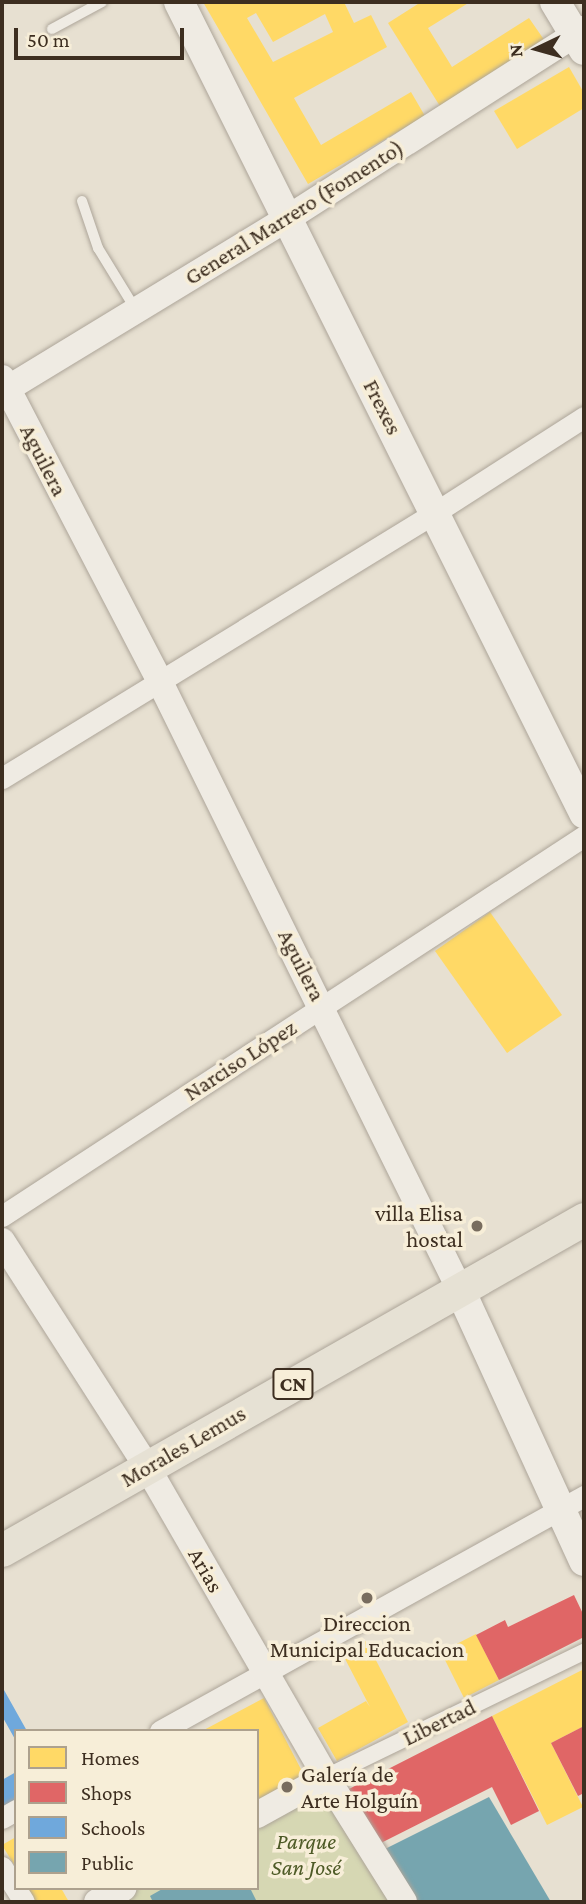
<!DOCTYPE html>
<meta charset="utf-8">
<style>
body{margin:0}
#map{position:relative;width:586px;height:1904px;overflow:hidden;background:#e7e0d1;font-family:"Crimson Pro",serif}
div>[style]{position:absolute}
.green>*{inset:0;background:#d6d7b3}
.homes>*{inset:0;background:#ffd966}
.shops>*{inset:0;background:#e06666}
.schools>*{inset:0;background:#6fa8dc}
.public>*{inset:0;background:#76a5af}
.roads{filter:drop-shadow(0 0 2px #ada599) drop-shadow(0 0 2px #ada599)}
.service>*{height:10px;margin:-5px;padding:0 5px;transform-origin:5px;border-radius:5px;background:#efebe3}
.pedestrian>*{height:16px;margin:-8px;padding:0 8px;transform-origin:8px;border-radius:8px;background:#efebe3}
.minor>*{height:21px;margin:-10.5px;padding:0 10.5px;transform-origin:10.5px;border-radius:10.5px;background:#efebe3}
.tertiary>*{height:26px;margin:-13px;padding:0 13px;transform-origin:13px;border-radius:13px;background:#efebe3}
.secondary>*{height:30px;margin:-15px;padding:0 15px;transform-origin:15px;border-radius:15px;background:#efebe3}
.primary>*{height:33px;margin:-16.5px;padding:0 16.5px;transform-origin:16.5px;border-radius:16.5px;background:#e6e1d4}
.dots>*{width:19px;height:19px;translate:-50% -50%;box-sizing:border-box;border:4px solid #f7eed8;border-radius:50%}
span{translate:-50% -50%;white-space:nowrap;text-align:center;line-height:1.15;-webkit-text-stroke:7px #f7eed8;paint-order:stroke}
.shield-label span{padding:2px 5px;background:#f7eed8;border:2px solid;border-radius:5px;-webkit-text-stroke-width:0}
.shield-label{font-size:21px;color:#3d2e20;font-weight:700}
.street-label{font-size:23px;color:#3d2e20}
.poi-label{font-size:23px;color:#3d2e20}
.right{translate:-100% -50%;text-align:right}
.left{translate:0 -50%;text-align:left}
.park-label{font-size:23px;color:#4d5a26;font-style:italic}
.frame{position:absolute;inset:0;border:4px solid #3d2e20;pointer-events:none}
.legend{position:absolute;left:14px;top:1729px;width:245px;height:161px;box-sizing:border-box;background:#f7eed8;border:2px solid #ada18e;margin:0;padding:9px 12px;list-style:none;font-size:21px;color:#3d2e20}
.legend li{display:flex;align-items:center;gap:14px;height:35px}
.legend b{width:35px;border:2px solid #ada18e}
.north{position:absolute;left:502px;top:14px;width:70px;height:70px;-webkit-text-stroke:5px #f7eed8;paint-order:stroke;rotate:265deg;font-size:19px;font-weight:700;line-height:28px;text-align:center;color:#3d2e20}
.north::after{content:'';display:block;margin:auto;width:24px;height:32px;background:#3d2e20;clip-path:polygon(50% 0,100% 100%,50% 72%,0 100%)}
.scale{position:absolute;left:14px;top:28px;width:170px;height:32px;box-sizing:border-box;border:4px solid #3d2e20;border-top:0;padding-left:9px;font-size:21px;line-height:24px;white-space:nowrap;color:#3d2e20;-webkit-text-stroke:5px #f7eed8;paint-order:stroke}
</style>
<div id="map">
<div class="green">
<div style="clip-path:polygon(323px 1791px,392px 1902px,115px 1902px,141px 1888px,257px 1888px,257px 1826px)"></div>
</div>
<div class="homes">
<div style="clip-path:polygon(evenodd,203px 2px,344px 2px,354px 23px,371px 15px,387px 47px,294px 98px,321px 145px,411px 92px,425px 116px,308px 184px,203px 2px,256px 13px,273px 42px,325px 14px,333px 32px,273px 62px,247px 18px,256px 13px)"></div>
<div style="clip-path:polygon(421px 2px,470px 2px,428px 28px,452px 67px,529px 18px,547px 44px,443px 111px,388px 23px)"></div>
<div style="clip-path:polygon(569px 67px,584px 93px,584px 108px,517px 149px,494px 111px)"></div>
<div style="clip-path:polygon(490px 912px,562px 1015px,507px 1053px,435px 951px)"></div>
<div style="clip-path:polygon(476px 1634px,499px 1680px,464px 1698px,441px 1652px)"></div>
<div style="clip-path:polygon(366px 1641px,408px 1722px,337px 1761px,318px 1728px,366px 1701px,370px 1707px,342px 1653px)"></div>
<div style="clip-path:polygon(584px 1669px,584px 1726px,551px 1743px,583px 1807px,547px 1825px,492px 1716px)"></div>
<div style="clip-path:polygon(264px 1698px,305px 1777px,257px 1802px,257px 1731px,202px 1731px)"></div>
<div style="clip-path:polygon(16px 1837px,16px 1868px,2px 1845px)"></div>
<div style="clip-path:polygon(27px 1888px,61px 1888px,69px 1902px,35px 1902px)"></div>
</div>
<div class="shops">
<div style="clip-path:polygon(574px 1595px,584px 1616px,584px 1637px,499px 1680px,476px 1635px,505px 1620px,508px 1627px)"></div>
<div style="clip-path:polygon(492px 1716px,539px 1811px,511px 1825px,492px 1787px,377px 1845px,343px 1792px)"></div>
<div style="clip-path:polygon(584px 1726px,584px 1793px,578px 1796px,551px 1743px)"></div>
</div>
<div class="schools">
<div style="clip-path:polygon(4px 1690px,27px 1731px,16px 1731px,16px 1741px,2px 1716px)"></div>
<div style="clip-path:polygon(16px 1772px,16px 1801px,2px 1809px,2px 1780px)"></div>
</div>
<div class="public">
<div style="clip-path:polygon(489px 1797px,551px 1902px,414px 1902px,383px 1850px)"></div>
<div style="clip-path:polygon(164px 1888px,250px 1888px,257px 1902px,153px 1902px,150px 1896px)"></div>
</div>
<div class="roads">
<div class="service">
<div style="left:52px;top:29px;width:57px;rotate:-28.4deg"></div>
<div style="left:82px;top:201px;width:50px;rotate:71.2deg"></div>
<div style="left:98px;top:248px;width:73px;rotate:58.5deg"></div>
</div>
<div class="pedestrian">
<div style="left:326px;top:1777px;width:287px;rotate:-25.9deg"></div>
</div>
<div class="minor">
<div style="left:2px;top:778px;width:509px;rotate:-31.5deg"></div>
<div style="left:436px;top:512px;width:176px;rotate:-32.7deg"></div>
<div style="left:2px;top:1216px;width:695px;rotate:-33.14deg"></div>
<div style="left:160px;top:1731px;width:485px;rotate:-29deg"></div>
<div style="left:2px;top:1818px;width:16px;rotate:-30deg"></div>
<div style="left:2px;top:1867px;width:41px;rotate:57.8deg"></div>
</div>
<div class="tertiary">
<div style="left:2px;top:378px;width:340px;rotate:62.5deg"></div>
<div style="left:159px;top:680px;width:680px;rotate:63.74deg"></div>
<div style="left:2px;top:392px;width:335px;rotate:-31.3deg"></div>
<div style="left:288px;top:218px;width:351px;rotate:-32.6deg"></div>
<div style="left:2px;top:1241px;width:269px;rotate:57.3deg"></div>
<div style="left:147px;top:1467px;width:358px;rotate:60deg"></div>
<div style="left:326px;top:1777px;width:147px;rotate:58deg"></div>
<div style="left:257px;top:1815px;width:79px;rotate:-28.8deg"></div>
<div style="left:97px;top:1902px;width:30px;rotate:-28deg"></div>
</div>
<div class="secondary">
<div style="left:179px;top:2px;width:907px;rotate:63.46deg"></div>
<div style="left:555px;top:2px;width:56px;rotate:58.9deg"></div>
<div style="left:460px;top:1290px;width:298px;rotate:65.4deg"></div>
</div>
<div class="primary">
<div style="left:2px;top:1550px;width:670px;rotate:-29.63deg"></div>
</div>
</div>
<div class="dots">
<div style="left:477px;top:1226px;background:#786c5e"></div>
<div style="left:367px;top:1598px;background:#786c5e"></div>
<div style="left:287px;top:1787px;background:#786c5e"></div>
</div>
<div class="shield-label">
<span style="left:293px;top:1384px">CN</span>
</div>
<div class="street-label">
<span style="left:294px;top:212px;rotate:-32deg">General Marrero (Fomento)</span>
<span style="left:383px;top:407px;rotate:63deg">Frexes</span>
<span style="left:44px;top:460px;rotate:63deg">Aguilera</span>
<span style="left:302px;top:965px;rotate:63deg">Aguilera</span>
<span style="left:240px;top:1060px;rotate:-33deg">Narciso López</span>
<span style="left:183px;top:1446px;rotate:-30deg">Morales Lemus</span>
<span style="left:206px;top:1570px;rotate:60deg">Arias</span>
<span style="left:439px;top:1722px;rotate:-26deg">Libertad</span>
</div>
<div class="poi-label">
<span class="right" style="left:463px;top:1226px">villa Elisa<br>hostal</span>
<span style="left:367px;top:1636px">Direccion<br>Municipal Educacion</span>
<span class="left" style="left:301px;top:1787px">Galería de<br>Arte Holguín</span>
</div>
<div class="park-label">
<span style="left:306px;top:1854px">Parque<br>San José</span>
</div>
<div class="frame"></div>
<ul class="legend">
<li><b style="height:19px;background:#ffd966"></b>Homes</li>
<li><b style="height:19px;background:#e06666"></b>Shops</li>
<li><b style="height:19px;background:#6fa8dc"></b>Schools</li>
<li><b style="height:19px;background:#76a5af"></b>Public</li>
</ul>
<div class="north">N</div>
<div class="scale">50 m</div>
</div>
